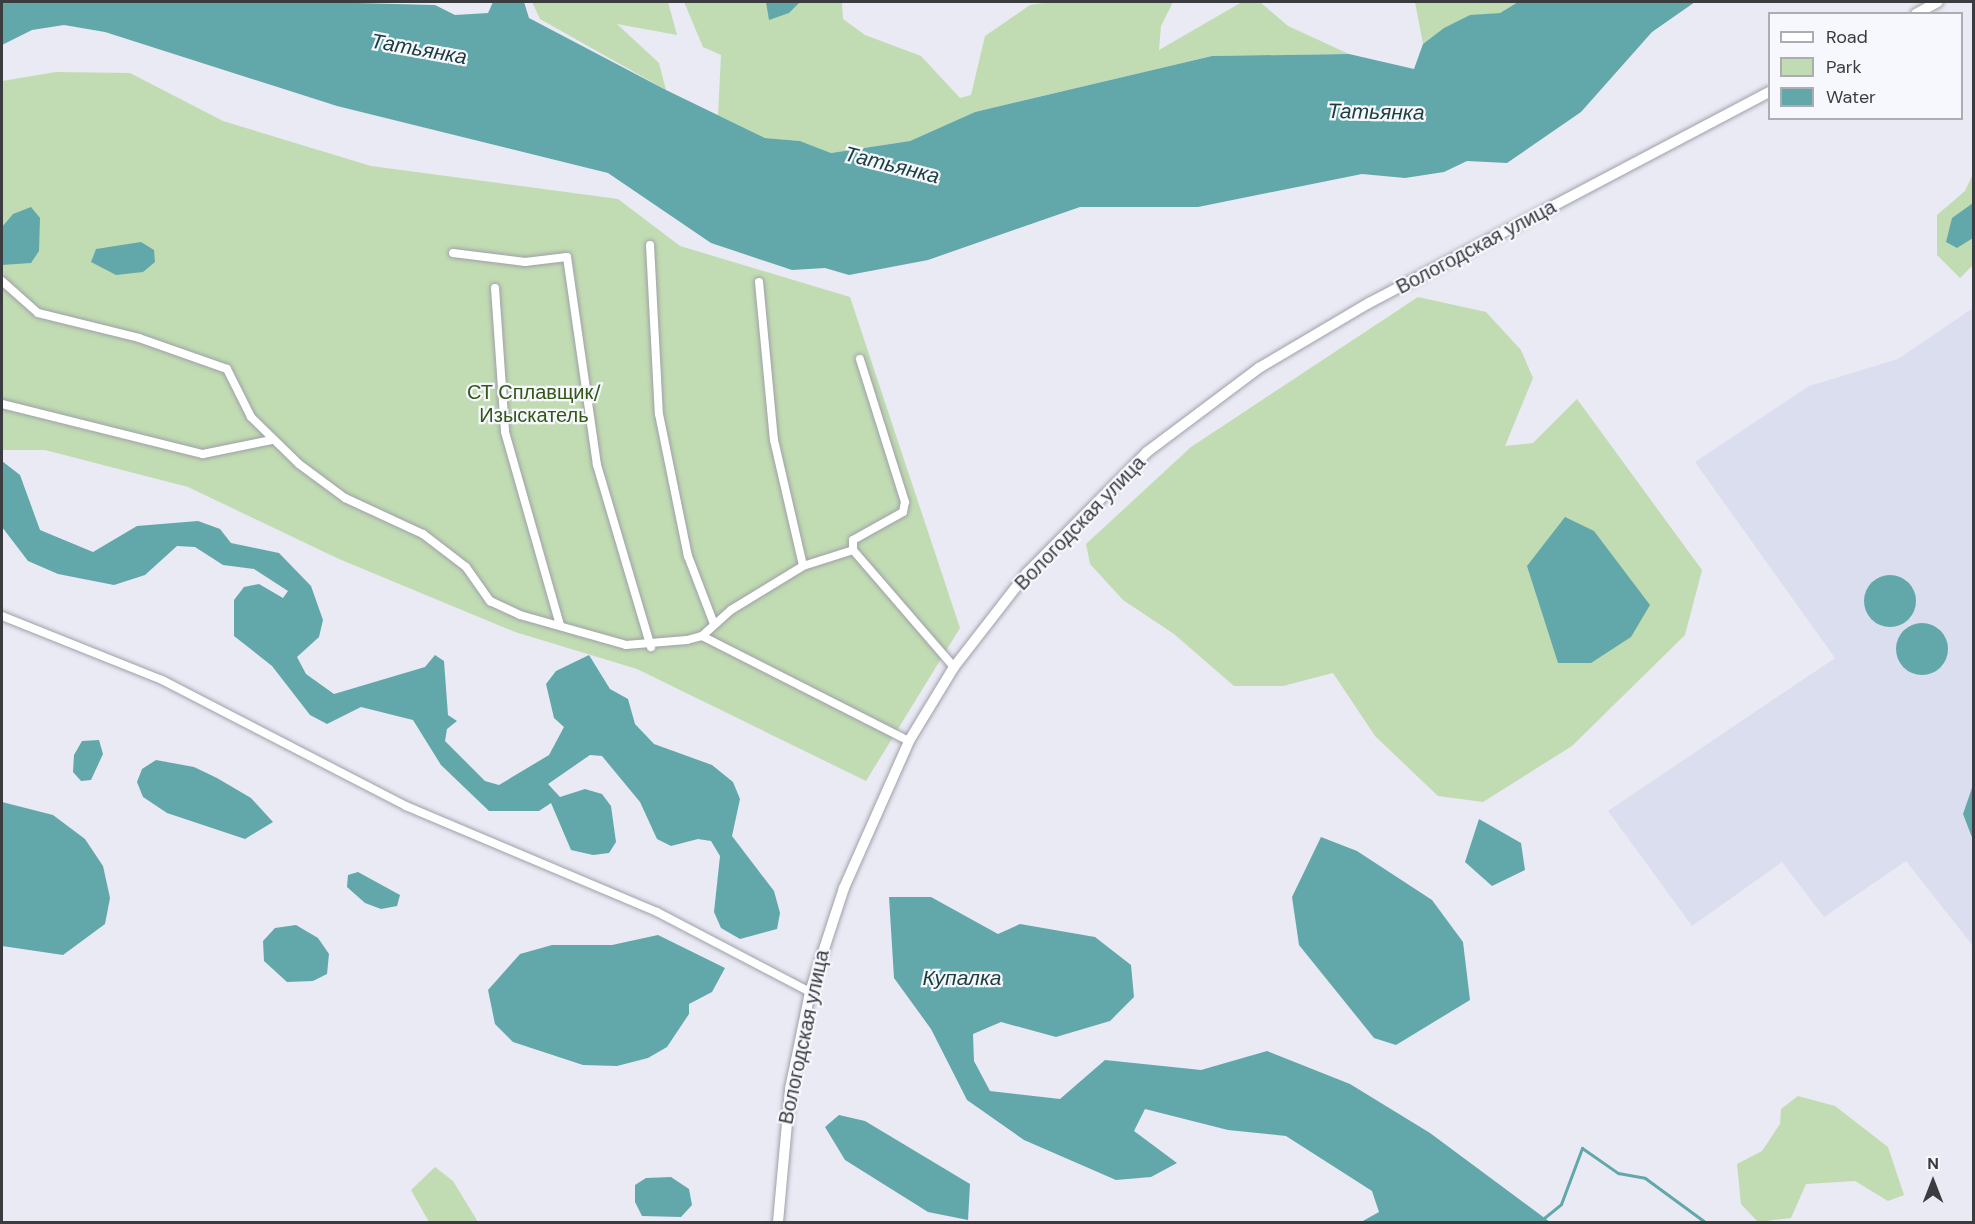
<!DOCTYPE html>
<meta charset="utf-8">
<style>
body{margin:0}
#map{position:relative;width:1975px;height:1224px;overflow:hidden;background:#e9eaf4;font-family:"DM Sans",sans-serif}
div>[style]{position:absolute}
.built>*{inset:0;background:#dbdeee}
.green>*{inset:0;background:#c1dcb2}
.water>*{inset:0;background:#62a8aa}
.round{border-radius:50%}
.stream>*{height:3px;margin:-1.5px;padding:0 1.5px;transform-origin:1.5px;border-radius:1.5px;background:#62a8aa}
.roads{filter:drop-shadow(0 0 2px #9fa0a9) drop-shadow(0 0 2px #9fa0a9)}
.street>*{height:8px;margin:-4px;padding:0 4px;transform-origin:4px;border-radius:4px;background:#fff}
.secondary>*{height:10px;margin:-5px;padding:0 5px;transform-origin:5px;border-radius:5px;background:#fff}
span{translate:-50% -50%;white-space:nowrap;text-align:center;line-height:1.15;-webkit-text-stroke:4.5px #f7f8fe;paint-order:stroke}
.street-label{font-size:20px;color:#3b3c40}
.park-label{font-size:20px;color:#345718}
.water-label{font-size:21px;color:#1a3d3e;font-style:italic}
.frame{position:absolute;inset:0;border:3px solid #3b3c40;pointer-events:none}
.legend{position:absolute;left:1768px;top:12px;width:195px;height:108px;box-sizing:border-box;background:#f7f8fe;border:2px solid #acadb2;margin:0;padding:8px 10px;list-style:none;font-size:18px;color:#3b3c40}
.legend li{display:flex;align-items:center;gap:12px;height:30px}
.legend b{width:30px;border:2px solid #acadb2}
.north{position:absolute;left:1903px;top:1152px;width:60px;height:60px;-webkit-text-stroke:4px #f7f8fe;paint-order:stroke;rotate:0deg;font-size:16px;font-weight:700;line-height:24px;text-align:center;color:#3b3c40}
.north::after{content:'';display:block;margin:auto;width:21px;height:27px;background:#3b3c40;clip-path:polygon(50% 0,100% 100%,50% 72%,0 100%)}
</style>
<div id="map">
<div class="built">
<div style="clip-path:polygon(1973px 308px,1973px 946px,1906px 861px,1824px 917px,1782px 862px,1692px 926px,1608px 811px,1835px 658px,1695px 462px,1809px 386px,1898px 359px)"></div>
</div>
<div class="green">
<div style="clip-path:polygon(532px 2px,668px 2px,677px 35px,617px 24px,659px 63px,666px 90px,540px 19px)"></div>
<div style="clip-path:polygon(684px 2px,842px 2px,843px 19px,865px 35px,921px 56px,960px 98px,971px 95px,985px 36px,1030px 5px,1050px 2px,1173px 2px,1161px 26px,1159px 50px,1242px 2px,1260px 2px,1288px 26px,1349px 54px,1212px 56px,975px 112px,910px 141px,831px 153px,800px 141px,765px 138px,718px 115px,721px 55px,703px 47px)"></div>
<div style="clip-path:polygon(1415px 2px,1518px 2px,1500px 13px,1470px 16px,1423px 44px)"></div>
<div style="clip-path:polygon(56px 72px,130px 73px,223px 121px,371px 166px,618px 199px,680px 246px,850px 297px,960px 628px,866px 781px,637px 669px,515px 632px,339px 559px,188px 487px,45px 450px,2px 450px,2px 81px)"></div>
<div style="clip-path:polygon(1973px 174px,1973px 265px,1960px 278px,1937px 255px,1937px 215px,1965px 191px)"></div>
<div style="clip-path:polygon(1418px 297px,1486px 312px,1521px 350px,1533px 378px,1505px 446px,1533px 443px,1577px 399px,1702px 570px,1685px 635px,1572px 746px,1483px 802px,1438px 796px,1375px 736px,1333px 673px,1283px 686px,1234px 686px,1174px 634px,1123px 600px,1090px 564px,1086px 544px,1191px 447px)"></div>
<div style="clip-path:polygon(1798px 1096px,1835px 1106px,1888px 1147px,1904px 1195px,1888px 1201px,1855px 1181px,1806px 1184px,1791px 1218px,1758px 1222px,1741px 1204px,1737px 1164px,1762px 1151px,1780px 1124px,1781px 1109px)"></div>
<div style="clip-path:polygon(435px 1167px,453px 1181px,478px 1222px,429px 1222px,411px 1190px)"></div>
</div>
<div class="water">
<div style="clip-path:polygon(2px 2px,318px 2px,435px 5px,455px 15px,488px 13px,493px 2px,524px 2px,529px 18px,666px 90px,765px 138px,800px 141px,831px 153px,910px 141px,975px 112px,1212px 56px,1349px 54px,1414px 69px,1423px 44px,1444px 28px,1470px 15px,1500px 13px,1518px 2px,1695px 2px,1652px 32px,1581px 112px,1507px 163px,1467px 161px,1444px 172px,1405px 178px,1362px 174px,1198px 207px,1080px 207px,928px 260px,849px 275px,825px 268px,792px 270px,711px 243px,608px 173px,337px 106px,105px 32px,64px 25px,32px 30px,2px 45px)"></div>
<div style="clip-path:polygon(766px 2px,800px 2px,789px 13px,769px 20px)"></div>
<div style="clip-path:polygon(1973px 203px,1973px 238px,1957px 248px,1946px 242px,1952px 218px)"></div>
<div style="clip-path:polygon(31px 207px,40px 218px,39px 251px,31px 263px,2px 265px,2px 227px,13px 214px)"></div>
<div style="clip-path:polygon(141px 242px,154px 250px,155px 262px,143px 272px,116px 275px,91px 262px,96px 249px)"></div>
<div style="clip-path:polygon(2px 461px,20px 475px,40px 530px,93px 552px,137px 526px,198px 521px,220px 529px,231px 543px,279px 553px,311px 586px,323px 620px,319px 637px,297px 657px,306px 674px,334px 694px,425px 667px,435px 655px,444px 661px,448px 715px,457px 721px,447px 729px,445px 741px,485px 781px,499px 785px,549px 755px,564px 727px,554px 718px,546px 684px,556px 671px,589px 655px,610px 689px,628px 699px,635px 724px,654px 744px,712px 765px,733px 782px,740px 799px,732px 836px,774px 891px,780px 913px,777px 929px,740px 939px,721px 928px,714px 912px,720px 856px,711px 841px,698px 839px,671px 846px,657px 839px,640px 802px,602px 756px,590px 755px,548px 784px,560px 797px,585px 789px,602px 794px,611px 806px,616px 842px,609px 853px,593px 855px,571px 850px,551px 803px,539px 811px,489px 811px,441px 765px,413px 720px,361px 707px,327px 724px,310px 715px,272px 666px,234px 636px,234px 600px,244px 587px,259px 584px,283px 598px,288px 591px,254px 569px,223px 565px,195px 547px,177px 546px,145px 575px,114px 585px,58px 574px,28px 561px,2px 527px)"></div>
<div style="clip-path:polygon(1565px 517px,1594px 531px,1650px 605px,1631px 637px,1591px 663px,1558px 663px,1527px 566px)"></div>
<div class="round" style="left:1864px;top:575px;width:52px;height:52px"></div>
<div class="round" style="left:1896px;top:623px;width:52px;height:52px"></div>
<div style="clip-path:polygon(99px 740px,103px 754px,91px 780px,81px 781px,73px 772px,74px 755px,82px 741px)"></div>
<div style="clip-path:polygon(156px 760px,194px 767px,217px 778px,251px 798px,273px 822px,245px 839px,167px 813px,143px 797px,137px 782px,142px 769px)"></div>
<div style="clip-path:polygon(1973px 785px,1973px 840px,1963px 814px)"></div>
<div style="clip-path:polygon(2px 802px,53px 815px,85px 839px,103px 866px,110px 898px,105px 924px,63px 955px,2px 946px)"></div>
<div style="clip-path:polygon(1479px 819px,1521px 843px,1525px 870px,1492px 886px,1465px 862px)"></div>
<div style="clip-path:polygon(1321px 837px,1357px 851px,1432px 900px,1463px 942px,1470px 1000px,1396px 1045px,1374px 1038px,1299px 945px,1292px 897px)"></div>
<div style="clip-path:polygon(358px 872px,400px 895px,397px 906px,381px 909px,365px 903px,347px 887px,348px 875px)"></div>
<div style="clip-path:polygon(889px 897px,931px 897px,998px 934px,1020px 924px,1095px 937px,1131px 965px,1134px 997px,1110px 1021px,1056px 1037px,1001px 1022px,973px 1034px,974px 1061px,990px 1091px,1060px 1099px,1105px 1060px,1201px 1070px,1267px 1051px,1350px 1084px,1430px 1133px,1550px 1222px,1361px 1222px,1379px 1212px,1372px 1191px,1286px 1136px,1228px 1130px,1145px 1109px,1134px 1131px,1177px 1163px,1151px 1177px,1116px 1180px,1024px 1140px,967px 1100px,931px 1029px,894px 978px)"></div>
<div style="clip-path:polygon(296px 925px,318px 938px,329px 954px,327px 974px,313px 981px,287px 982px,264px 961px,263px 941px,275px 928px)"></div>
<div style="clip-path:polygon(658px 935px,725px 968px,712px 992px,689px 1004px,689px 1014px,667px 1047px,648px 1058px,617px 1066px,583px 1065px,513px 1042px,495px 1024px,488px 990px,520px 954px,552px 945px,612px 945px)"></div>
<div style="clip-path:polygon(839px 1115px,865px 1121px,970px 1184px,968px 1220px,928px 1212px,845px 1160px,825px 1127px)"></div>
<div style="clip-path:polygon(671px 1177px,689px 1189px,692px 1205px,681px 1217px,642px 1216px,635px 1202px,635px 1185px,646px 1178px)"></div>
</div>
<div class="stream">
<div style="left:1544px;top:1218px;width:22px;rotate:-39deg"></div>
<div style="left:1561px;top:1204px;width:60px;rotate:-69.4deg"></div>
<div style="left:1582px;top:1148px;width:44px;rotate:34.8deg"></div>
<div style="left:1618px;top:1173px;width:27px;rotate:10deg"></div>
<div style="left:1645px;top:1178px;width:74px;rotate:36.3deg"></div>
</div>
<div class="roads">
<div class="street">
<div style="left:650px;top:245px;width:169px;rotate:87deg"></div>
<div style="left:659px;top:414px;width:145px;rotate:78.5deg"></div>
<div style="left:688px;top:556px;width:73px;rotate:69.1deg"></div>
<div style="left:453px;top:253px;width:73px;rotate:7.1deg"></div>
<div style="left:525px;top:262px;width:42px;rotate:-6.8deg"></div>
<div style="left:567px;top:257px;width:210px;rotate:81.8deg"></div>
<div style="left:597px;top:465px;width:190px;rotate:73.5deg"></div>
<div style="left:2px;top:281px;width:48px;rotate:41.6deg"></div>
<div style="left:38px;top:313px;width:104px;rotate:13.9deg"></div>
<div style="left:139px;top:338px;width:93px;rotate:19.4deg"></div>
<div style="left:227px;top:369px;width:54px;rotate:63.4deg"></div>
<div style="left:251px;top:417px;width:67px;rotate:44.4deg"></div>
<div style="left:299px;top:464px;width:57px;rotate:36.5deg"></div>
<div style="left:345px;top:498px;width:86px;rotate:24.8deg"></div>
<div style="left:423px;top:534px;width:54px;rotate:37.5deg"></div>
<div style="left:466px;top:567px;width:42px;rotate:54.8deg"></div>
<div style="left:490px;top:601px;width:33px;rotate:25deg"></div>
<div style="left:520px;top:615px;width:110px;rotate:15.8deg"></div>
<div style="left:626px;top:645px;width:61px;rotate:-4.7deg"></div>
<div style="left:687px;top:640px;width:16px;rotate:-15deg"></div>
<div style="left:702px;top:636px;width:39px;rotate:-42deg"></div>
<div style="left:731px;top:610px;width:84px;rotate:-31.4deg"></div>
<div style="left:803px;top:566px;width:52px;rotate:-17.7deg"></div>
<div style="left:853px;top:550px;width:155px;rotate:49.2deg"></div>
<div style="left:759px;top:282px;width:159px;rotate:84.6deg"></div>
<div style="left:774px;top:440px;width:129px;rotate:77deg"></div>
<div style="left:495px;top:288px;width:144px;rotate:86deg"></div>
<div style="left:505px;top:432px;width:201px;rotate:74.1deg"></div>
<div style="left:2px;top:404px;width:207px;rotate:14deg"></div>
<div style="left:203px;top:454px;width:70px;rotate:-11.5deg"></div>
<div style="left:853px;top:550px;width:10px;rotate:-90deg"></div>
<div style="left:853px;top:540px;width:57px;rotate:-29.2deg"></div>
<div style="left:903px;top:512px;width:10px;rotate:-79deg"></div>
<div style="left:905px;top:502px;width:150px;rotate:-107.5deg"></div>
<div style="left:2px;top:616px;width:172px;rotate:21.8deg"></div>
<div style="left:162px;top:680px;width:275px;rotate:27.3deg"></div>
<div style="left:406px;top:806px;width:272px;rotate:22.9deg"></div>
<div style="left:657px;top:912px;width:173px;rotate:27.6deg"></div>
<div style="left:702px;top:636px;width:232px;rotate:26.9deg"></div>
</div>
<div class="secondary">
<div style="left:1916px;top:14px;width:25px;rotate:-29deg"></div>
<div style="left:778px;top:1222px;width:134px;rotate:-84.8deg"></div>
<div style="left:790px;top:1089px;width:99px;rotate:-78.3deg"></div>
<div style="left:810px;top:992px;width:109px;rotate:-71.9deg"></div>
<div style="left:844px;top:888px;width:161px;rotate:-66.1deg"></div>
<div style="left:909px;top:741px;width:87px;rotate:-58.7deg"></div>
<div style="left:954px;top:667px;width:119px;rotate:-52.2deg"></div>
<div style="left:1027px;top:573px;width:170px;rotate:-45.2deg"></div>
<div style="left:1147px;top:452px;width:140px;rotate:-36.9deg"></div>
<div style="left:1259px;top:368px;width:128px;rotate:-30.6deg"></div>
<div style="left:1369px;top:303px;width:453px;rotate:-27.8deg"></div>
</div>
</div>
<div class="street-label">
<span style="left:1476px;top:247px;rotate:-28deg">Вологодская улица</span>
<span style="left:1080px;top:523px;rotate:-46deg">Вологодская улица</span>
<span style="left:804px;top:1037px;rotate:-78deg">Вологодская улица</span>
</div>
<div class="park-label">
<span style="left:534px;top:404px">СТ Сплавщик/<br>Изыскатель</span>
</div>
<div class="water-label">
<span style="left:419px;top:49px;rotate:10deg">Татьянка</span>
<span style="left:1376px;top:112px;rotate:1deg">Татьянка</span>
<span style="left:892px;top:165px;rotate:14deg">Татьянка</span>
<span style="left:962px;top:978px">Купалка</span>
</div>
<div class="frame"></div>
<ul class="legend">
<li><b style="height:8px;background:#fff"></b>Road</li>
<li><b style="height:16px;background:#c1dcb2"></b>Park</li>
<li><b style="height:16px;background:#62a8aa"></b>Water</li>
</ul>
<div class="north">N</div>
</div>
